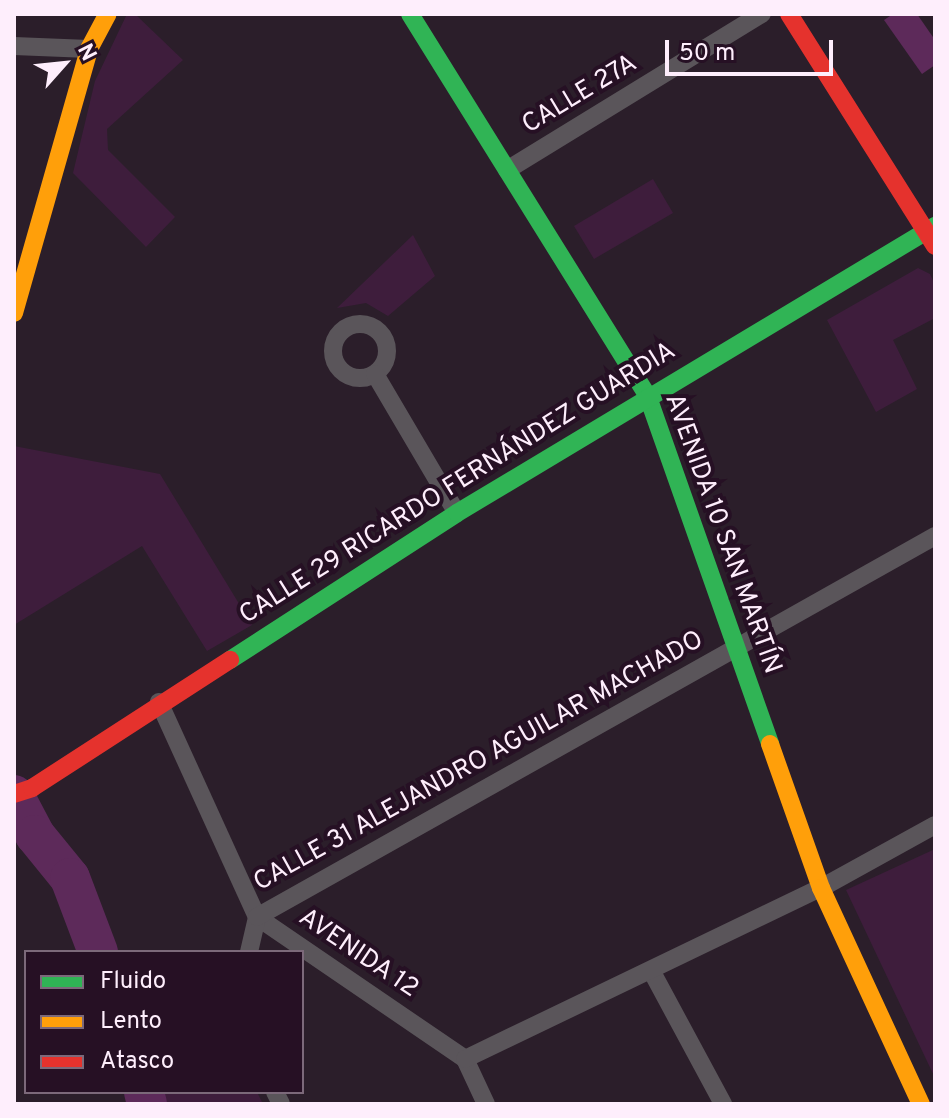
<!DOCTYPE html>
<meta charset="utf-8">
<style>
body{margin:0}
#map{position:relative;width:949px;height:1118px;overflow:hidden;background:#2b1e2a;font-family:Overpass,sans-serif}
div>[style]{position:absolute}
.green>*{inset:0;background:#3e1d3c}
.water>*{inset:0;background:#5d2a5a}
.river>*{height:40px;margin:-20px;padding:0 20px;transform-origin:20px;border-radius:20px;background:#5d2a5a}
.street>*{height:18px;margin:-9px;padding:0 9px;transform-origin:9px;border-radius:9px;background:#5a555a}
.street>.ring{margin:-9px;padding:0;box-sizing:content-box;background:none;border:18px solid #5a555a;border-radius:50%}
.fast>*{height:18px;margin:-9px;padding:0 9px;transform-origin:9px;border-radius:9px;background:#30b455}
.slow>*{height:18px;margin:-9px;padding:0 9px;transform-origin:9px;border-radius:9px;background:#ff9f0a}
.jam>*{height:18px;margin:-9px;padding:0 9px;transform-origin:9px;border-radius:9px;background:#e5322d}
span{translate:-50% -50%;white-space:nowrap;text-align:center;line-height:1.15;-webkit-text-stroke:8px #261024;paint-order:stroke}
.street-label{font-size:26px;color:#feeefc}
.frame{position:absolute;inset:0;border:16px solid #feeefc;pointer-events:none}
.legend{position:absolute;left:24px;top:950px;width:280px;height:144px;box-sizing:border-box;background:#261024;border:2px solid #7c697a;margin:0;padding:10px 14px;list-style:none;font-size:24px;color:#feeefc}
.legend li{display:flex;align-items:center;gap:16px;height:40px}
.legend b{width:40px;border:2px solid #7c697a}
.north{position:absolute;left:24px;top:24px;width:80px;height:80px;-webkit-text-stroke:6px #261024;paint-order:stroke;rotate:63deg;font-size:22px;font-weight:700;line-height:32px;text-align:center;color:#feeefc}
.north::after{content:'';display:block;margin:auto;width:28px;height:36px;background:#feeefc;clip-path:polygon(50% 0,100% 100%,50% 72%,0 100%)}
.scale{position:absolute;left:665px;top:40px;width:168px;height:36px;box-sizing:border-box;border:4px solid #feeefc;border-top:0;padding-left:10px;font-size:24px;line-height:28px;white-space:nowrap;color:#feeefc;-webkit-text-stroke:6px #261024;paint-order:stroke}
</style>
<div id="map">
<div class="green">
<div style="clip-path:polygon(127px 14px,135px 14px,183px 60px,107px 129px,108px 150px,175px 217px,146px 247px,73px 173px,95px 81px)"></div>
<div style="clip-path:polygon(653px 179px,673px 213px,594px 259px,574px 226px)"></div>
<div style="clip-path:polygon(413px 235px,435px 276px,388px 316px,366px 303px,337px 308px)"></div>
<div style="clip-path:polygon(918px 268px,930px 274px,935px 285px,935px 318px,893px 340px,917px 389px,876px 412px,827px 320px)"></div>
<div style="clip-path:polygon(14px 446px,160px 474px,252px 625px,207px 651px,142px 546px,14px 625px)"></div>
<div style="clip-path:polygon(935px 849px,935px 1078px,846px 890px)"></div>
<div style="clip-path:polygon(155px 1092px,257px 1092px,263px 1104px,158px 1104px)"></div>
</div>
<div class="water">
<div style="clip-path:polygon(893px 14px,917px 14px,935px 40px,935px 65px,922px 74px,884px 20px)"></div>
</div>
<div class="river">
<div style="left:14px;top:795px;width:45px;rotate:62.3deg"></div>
<div style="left:35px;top:835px;width:55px;rotate:50.9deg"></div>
<div style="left:70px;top:878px;width:79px;rotate:69.3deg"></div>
<div style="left:144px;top:1092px;width:12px;rotate:76deg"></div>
</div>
<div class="street">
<div style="left:14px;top:46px;width:75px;rotate:2.3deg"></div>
<div style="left:507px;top:170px;width:299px;rotate:-31.5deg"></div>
<div class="ring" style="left:333px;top:324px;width:36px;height:36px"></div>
<div style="left:375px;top:374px;width:161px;rotate:59.5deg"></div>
<div style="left:159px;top:702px;width:236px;rotate:65.5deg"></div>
<div style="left:257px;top:917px;width:252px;rotate:34.3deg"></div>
<div style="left:465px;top:1059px;width:50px;rotate:65deg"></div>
<div style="left:249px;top:952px;width:36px;rotate:-77deg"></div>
<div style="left:257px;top:917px;width:778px;rotate:-29.33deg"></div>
<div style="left:652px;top:972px;width:150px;rotate:61.7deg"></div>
<div style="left:465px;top:1059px;width:395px;rotate:-25.7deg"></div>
<div style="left:821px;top:888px;width:130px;rotate:-28.9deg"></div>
<div style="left:275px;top:1092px;width:13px;rotate:63deg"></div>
</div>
<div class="fast">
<div style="left:410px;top:14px;width:451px;rotate:58.1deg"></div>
<div style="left:648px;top:397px;width:368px;rotate:70.6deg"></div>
<div style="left:230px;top:660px;width:270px;rotate:-32.9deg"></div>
<div style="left:457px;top:513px;width:558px;rotate:-30.98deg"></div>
</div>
<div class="slow">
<div style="left:14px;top:313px;width:274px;rotate:-74.1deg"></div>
<div style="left:89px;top:49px;width:40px;rotate:-62deg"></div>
<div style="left:770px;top:744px;width:153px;rotate:70.5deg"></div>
<div style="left:821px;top:888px;width:238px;rotate:65.2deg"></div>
</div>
<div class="jam">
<div style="left:789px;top:14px;width:274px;rotate:57.8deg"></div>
<div style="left:14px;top:794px;width:19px;rotate:-18deg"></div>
<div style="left:32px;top:788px;width:236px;rotate:-32.9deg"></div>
</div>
<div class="street-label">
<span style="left:580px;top:95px;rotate:-31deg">CALLE 27A</span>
<span style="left:458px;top:484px;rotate:-32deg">CALLE 29 RICARDO FERNÁNDEZ GUARDIA</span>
<span style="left:722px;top:534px;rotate:70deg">AVENIDA 10 SAN MARTÍN</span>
<span style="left:479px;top:762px;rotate:-29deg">CALLE 31 ALEJANDRO AGUILAR MACHADO</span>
<span style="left:358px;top:954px;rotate:34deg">AVENIDA 12</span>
</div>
<div class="frame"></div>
<ul class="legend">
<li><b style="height:10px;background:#30b455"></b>Fluido</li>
<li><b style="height:10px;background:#ff9f0a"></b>Lento</li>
<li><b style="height:10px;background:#e5322d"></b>Atasco</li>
</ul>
<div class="north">N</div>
<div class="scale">50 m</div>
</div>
